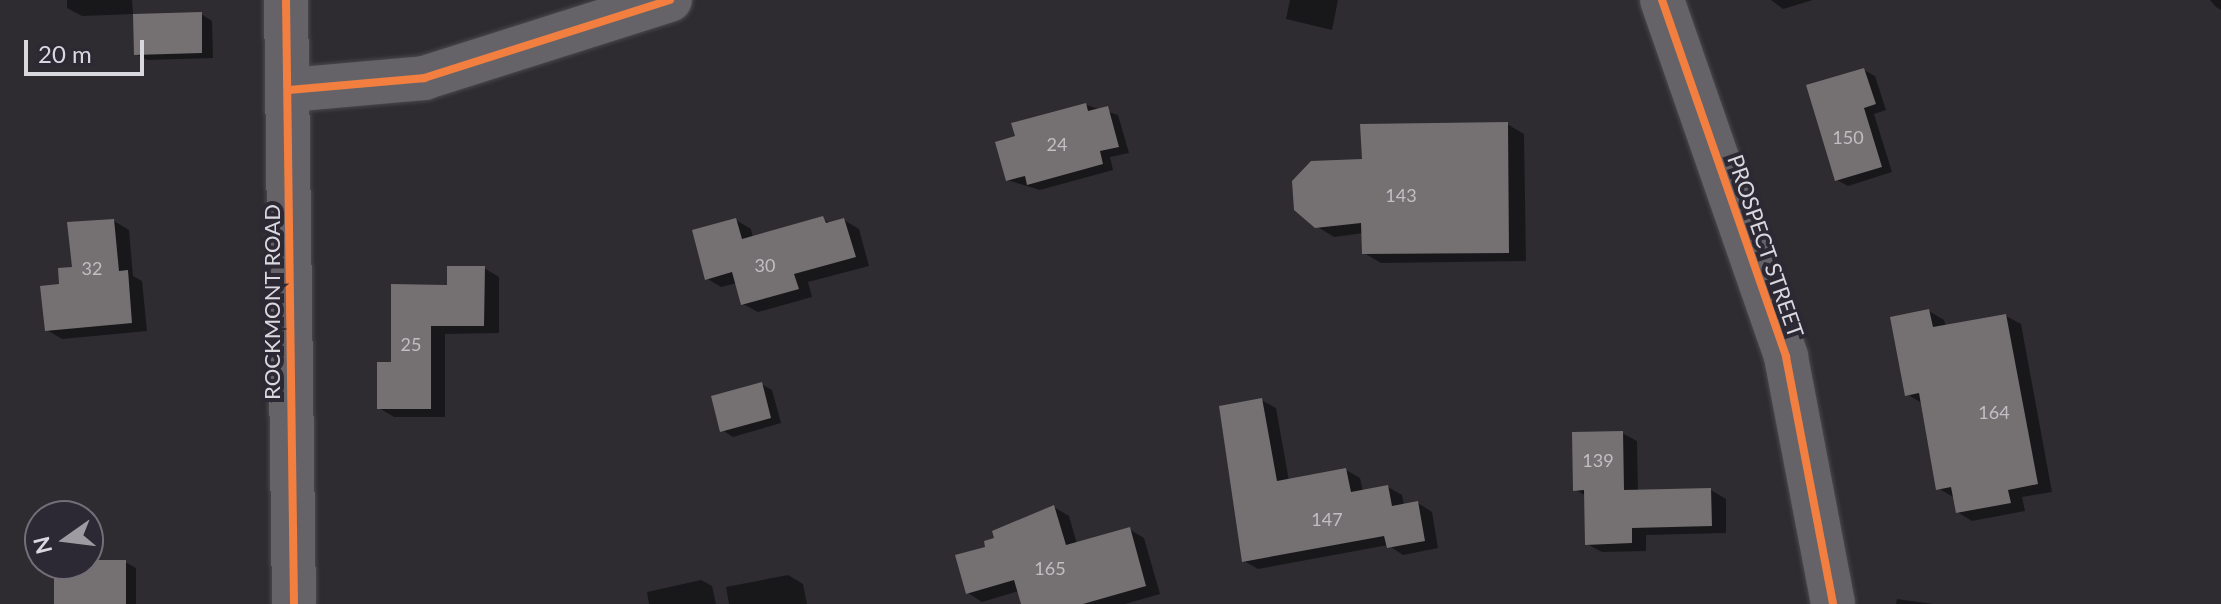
<!DOCTYPE html>
<style>
body{margin:0}
#map{position:relative;width:2221px;height:604px;overflow:hidden;background:#2e2c31;font-family:Lato,sans-serif}
div>[style]{position:absolute}
.shadow>*{inset:0;background:#0007}
.building>*{inset:0;background:#757172}
.roads{filter:drop-shadow(0 0 2px #4a484c) drop-shadow(0 0 2px #4a484c)}
.minor>*{height:44px;margin:-22px;padding:0 22px;transform-origin:22px;border-radius:22px;background:#656368}
.cycleway>*{height:8px;margin:-4px;padding:0 4px;transform-origin:4px;border-radius:4px;background:#f27e40}
span{translate:-50% -50%;white-space:nowrap;text-align:center;line-height:1.15;-webkit-text-stroke:8px #2d2934;paint-order:stroke}
.number-label{font-size:18px;color:#c1bec4}
.number-label span{-webkit-text-stroke-width:0}
.street-label{font-size:22px;color:#dad8df}
.north{position:absolute;left:24px;top:500px;width:80px;height:80px;box-sizing:border-box;background:#2d2934;border:2px solid #726f78;border-radius:50%;rotate:256deg;font-size:22px;font-weight:700;line-height:32px;text-align:center;color:#dad8df}
.north::after{content:'';display:block;margin:auto;width:28px;height:36px;background:#9e9ca2;clip-path:polygon(50% 0,100% 100%,50% 72%,0 100%)}
.scale{position:absolute;left:24px;top:40px;width:120px;height:36px;box-sizing:border-box;border:4px solid #dad8df;border-top:0;padding-left:10px;font-size:24px;line-height:28px;white-space:nowrap;color:#dad8df;-webkit-text-stroke:6px #2d2934;paint-order:stroke}
</style>
<div id="map">
<div class="shadow">
<div style="clip-path:polygon(67px 0,132px 0,133px 14px,82px 16px,67px 8px)"></div>
<div style="clip-path:polygon(1290px 0,1338px 0,1332px 30px,1286px 19px)"></div>
<div style="clip-path:polygon(1771px 0,1813px 0,1783px 9px)"></div>
<div style="clip-path:polygon(2210px 0,2221px 0,2221px 10px,2216px 7px)"></div>
<div style="clip-path:polygon(201px 14px,212px 21px,213px 58px,147px 60px,136px 54px)"></div>
<div style="clip-path:polygon(1864px 70px,1875px 76px,1886px 110px,1874px 114px,1892px 172px,1848px 186px,1837px 180px)"></div>
<div style="clip-path:polygon(1086px 105px,1118px 115px,1129px 153px,1110px 157px,1113px 170px,1040px 190px,1007px 180px,1018px 138px)"></div>
<div style="clip-path:polygon(1507px 124px,1524px 134px,1526px 261px,1381px 263px,1364px 253px,1364px 233px,1334px 237px,1316px 226px,1364px 161px)"></div>
<div style="clip-path:polygon(823px 219px,832px 224px,844px 220px,859px 229px,869px 266px,808px 282px,812px 297px,758px 312px,743px 304px,737px 283px,721px 287px,706px 278px,736px 220px,751px 229px,753px 238px)"></div>
<div style="clip-path:polygon(114px 221px,129px 230px,133px 276px,142px 281px,147px 331px,62px 339px,47px 330px,61px 286px)"></div>
<div style="clip-path:polygon(484px 268px,499px 277px,499px 333px,445px 334px,445px 417px,394px 417px,379px 408px,393px 364px,449px 287px)"></div>
<div style="clip-path:polygon(1929px 311px,1944px 320px,1946px 327px,2006px 316px,2021px 324px,2052px 492px,2022px 497px,2025px 511px,1972px 521px,1957px 512px,1953px 497px,1938px 488px,1923px 404px,1907px 394px)"></div>
<div style="clip-path:polygon(761px 384px,772px 390px,781px 423px,733px 437px,722px 430px)"></div>
<div style="clip-path:polygon(1261px 400px,1276px 408px,1289px 481px,1346px 470px,1360px 478px,1363px 492px,1388px 487px,1402px 495px,1404px 506px,1418px 503px,1432px 512px,1438px 548px,1403px 555px,1388px 545px,1258px 569px,1244px 561px)"></div>
<div style="clip-path:polygon(1622px 433px,1637px 441px,1638px 492px,1711px 490px,1726px 499px,1726px 533px,1646px 535px,1646px 551px,1602px 552px,1587px 544px,1586px 496px,1575px 489px)"></div>
<div style="clip-path:polygon(1054px 507px,1069px 516px,1077px 544px,1129px 529px,1144px 538px,1160px 594px,1125px 604px,1023px 604px,1019px 591px,982px 602px,968px 593px,987px 548px)"></div>
<div style="clip-path:polygon(88px 534px,97px 539px,97px 562px,125px 562px,136px 568px,136px 604px,56px 604px,56px 564px,88px 564px)"></div>
<div style="clip-path:polygon(788px 575px,803px 584px,807px 604px,729px 604px,726px 587px)"></div>
<div style="clip-path:polygon(701px 580px,712px 586px,716px 604px,649px 604px,647px 592px)"></div>
<div style="clip-path:polygon(1897px 599px,1933px 604px,1896px 604px)"></div>
</div>
<div class="building">
<div style="clip-path:polygon(202px 12px,202px 53px,134px 55px,133px 14px)"></div>
<div style="clip-path:polygon(1864px 68px,1876px 104px,1864px 108px,1882px 167px,1835px 181px,1806px 85px)"></div>
<div style="clip-path:polygon(1086px 103px,1088px 111px,1108px 106px,1119px 147px,1100px 151px,1103px 164px,1027px 185px,1025px 176px,1006px 181px,995px 142px,1015px 136px,1011px 123px)"></div>
<div style="clip-path:polygon(1508px 122px,1509px 253px,1362px 254px,1361px 223px,1315px 228px,1294px 210px,1292px 181px,1311px 161px,1362px 159px,1360px 124px)"></div>
<div style="clip-path:polygon(823px 216px,826px 223px,844px 218px,856px 257px,794px 274px,799px 289px,741px 305px,732px 272px,705px 280px,692px 230px,736px 218px,742px 239px)"></div>
<div style="clip-path:polygon(114px 219px,119px 271px,128px 270px,132px 323px,45px 331px,40px 286px,59px 284px,58px 268px,72px 267px,67px 222px)"></div>
<div style="clip-path:polygon(447px 266px,485px 266px,484px 326px,431px 326px,431px 409px,377px 409px,377px 362px,391px 362px,391px 284px,447px 285px)"></div>
<div style="clip-path:polygon(1929px 309px,1933px 327px,2006px 314px,2038px 484px,2008px 490px,2011px 503px,1956px 513px,1951px 487px,1936px 490px,1919px 393px,1905px 396px,1890px 317px)"></div>
<div style="clip-path:polygon(762px 382px,771px 418px,720px 432px,711px 396px)"></div>
<div style="clip-path:polygon(1262px 398px,1277px 481px,1346px 468px,1351px 492px,1388px 485px,1392px 506px,1418px 501px,1425px 541px,1387px 548px,1384px 536px,1242px 562px,1219px 406px)"></div>
<div style="clip-path:polygon(1623px 431px,1624px 490px,1711px 488px,1712px 526px,1632px 528px,1632px 543px,1585px 545px,1584px 490px,1573px 491px,1572px 432px)"></div>
<div style="clip-path:polygon(1054px 505px,1066px 545px,1130px 527px,1146px 586px,1083px 604px,1021px 604px,1014px 580px,966px 594px,955px 555px,985px 547px,984px 541px,994px 538px,992px 531px)"></div>
<div style="clip-path:polygon(88px 560px,126px 560px,126px 604px,54px 604px,54px 564px,88px 564px)"></div>
</div>
<div class="roads">
<div class="minor">
<div style="left:286px;top:0;width:604px;rotate:89.24deg"></div>
<div style="left:1662px;top:0;width:378px;rotate:70.8deg"></div>
<div style="left:1786px;top:357px;width:251px;rotate:79.2deg"></div>
<div style="left:290px;top:90px;width:135px;rotate:-5.1deg"></div>
<div style="left:424px;top:78px;width:258px;rotate:-17.6deg"></div>
</div>
</div>
<div class="cycleway">
<div style="left:286px;top:0;width:604px;rotate:89.24deg"></div>
<div style="left:1662px;top:0;width:378px;rotate:70.8deg"></div>
<div style="left:1786px;top:357px;width:251px;rotate:79.2deg"></div>
<div style="left:290px;top:90px;width:135px;rotate:-5.1deg"></div>
<div style="left:424px;top:78px;width:258px;rotate:-17.6deg"></div>
</div>
<div class="number-label">
<span style="left:1848px;top:137px">150</span>
<span style="left:1057px;top:144px">24</span>
<span style="left:1401px;top:195px">143</span>
<span style="left:765px;top:265px">30</span>
<span style="left:92px;top:268px">32</span>
<span style="left:411px;top:344px">25</span>
<span style="left:1994px;top:412px">164</span>
<span style="left:1598px;top:460px">139</span>
<span style="left:1327px;top:519px">147</span>
<span style="left:1050px;top:568px">165</span>
</div>
<div class="street-label">
<span style="left:1766px;top:246px;rotate:71deg">PROSPECT STREET</span>
<span style="left:272px;top:302px;rotate:-90deg">ROCKMONT ROAD</span>
</div>
<div class="north">N</div>
<div class="scale">20 m</div>
</div>
